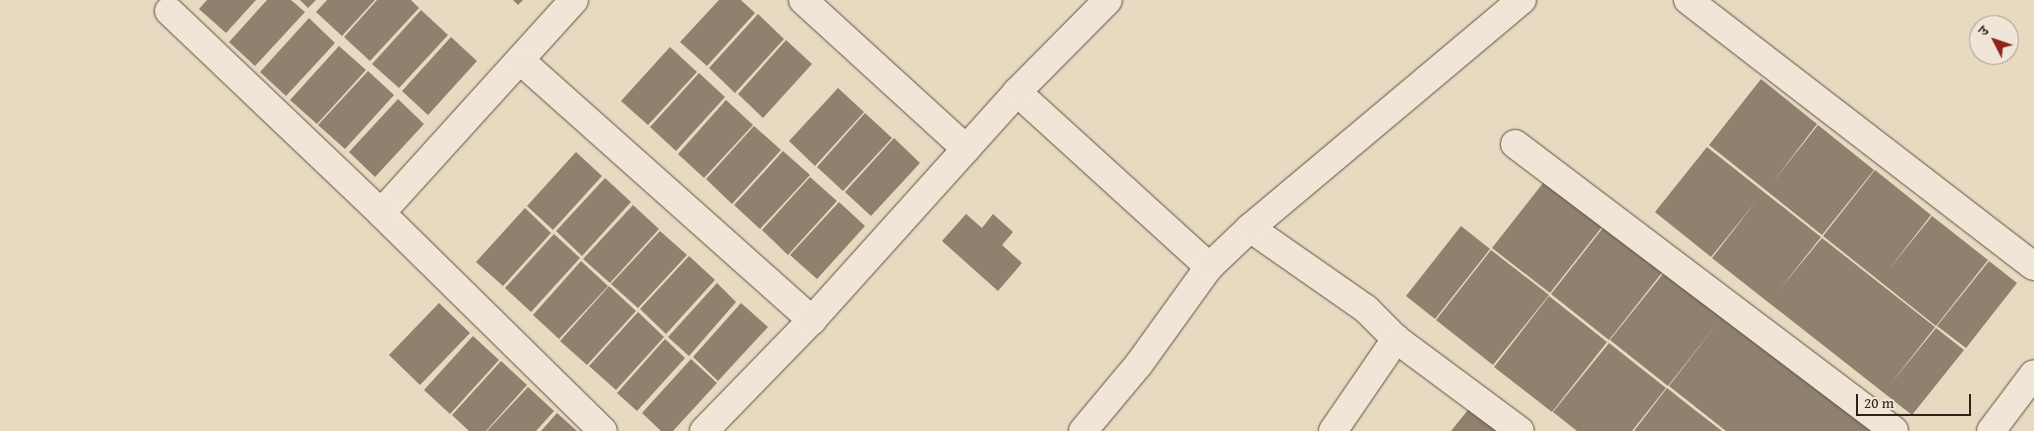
<!DOCTYPE html>
<meta charset="utf-8">
<style>
body{margin:0}
#map{position:relative;width:2034px;height:431px;overflow:hidden;background:#e8d9c1;font-family:"Gentium Book Plus","Noto Serif Devanagari",serif}
div>[style]{position:absolute}
.building>*{inset:0;background:#8f816e}
.roads{filter:drop-shadow(0 0 1px #5c4f40) drop-shadow(0 0 1px #5c4f40)}
.minor>*{height:28px;margin:-14px;padding:0 14px;transform-origin:14px;border-radius:14px;background:#f0e6d7}
.tertiary>*{height:28px;margin:-14px;padding:0 14px;transform-origin:14px;border-radius:14px;background:#f0e6d7}
span{translate:-50% -50%;white-space:nowrap;text-align:center;line-height:1.15;-webkit-text-stroke:4px #f0e6d7;paint-order:stroke}
.north{position:absolute;left:1969px;top:15px;width:50px;height:50px;box-sizing:border-box;background:#f0e6d7;border:1px solid #a29789;border-radius:50%;rotate:311deg;font-size:14px;font-weight:700;line-height:20px;text-align:center;color:#2e2115}
.north::after{content:'';display:block;margin:auto;width:18px;height:22px;background:#8f2418;clip-path:polygon(50% 0,100% 100%,50% 72%,0 100%)}
.scale{position:absolute;left:1856px;top:394px;width:115px;height:22px;box-sizing:border-box;border:2px solid #2e2115;border-top:0;padding-left:6px;font-size:15px;line-height:18px;white-space:nowrap;color:#2e2115;-webkit-text-stroke:4px #f0e6d7;paint-order:stroke}
</style>
<div id="map">
<div class="building">
<div style="clip-path:polygon(207px 0,256px 0,226px 33px,199px 9px)"></div>
<div style="clip-path:polygon(267px 0,291px 0,305px 12px,255px 66px,229px 42px)"></div>
<div style="clip-path:polygon(300px 0,316px 0,308px 8px)"></div>
<div style="clip-path:polygon(327px 0,375px 0,342px 36px,316px 12px)"></div>
<div style="clip-path:polygon(377px 0,411px 0,419px 8px,370px 61px,344px 37px)"></div>
<div style="clip-path:polygon(513px 0,523px 0,518px 5px)"></div>
<div style="clip-path:polygon(719px 0,741px 0,755px 13px,707px 66px,680px 42px)"></div>
<div style="clip-path:polygon(421px 10px,448px 35px,399px 88px,372px 64px)"></div>
<div style="clip-path:polygon(758px 14px,784px 39px,735px 93px,709px 68px)"></div>
<div style="clip-path:polygon(309px 18px,335px 43px,286px 96px,260px 72px)"></div>
<div style="clip-path:polygon(451px 37px,477px 61px,428px 115px,402px 91px)"></div>
<div style="clip-path:polygon(786px 40px,812px 64px,763px 118px,738px 94px)"></div>
<div style="clip-path:polygon(339px 46px,366px 70px,317px 124px,290px 100px)"></div>
<div style="clip-path:polygon(670px 47px,697px 72px,648px 125px,621px 101px)"></div>
<div style="clip-path:polygon(368px 71px,394px 95px,345px 149px,318px 125px)"></div>
<div style="clip-path:polygon(699px 73px,725px 97px,676px 151px,650px 127px)"></div>
<div style="clip-path:polygon(1761px 79px,1817px 124px,1772px 183px,1818px 125px,1874px 170px,1822px 235px,1709px 145px)"></div>
<div style="clip-path:polygon(838px 88px,864px 112px,815px 166px,789px 141px)"></div>
<div style="clip-path:polygon(398px 99px,424px 124px,375px 177px,349px 152px)"></div>
<div style="clip-path:polygon(726px 100px,753px 125px,704px 178px,678px 154px)"></div>
<div style="clip-path:polygon(865px 113px,892px 138px,843px 191px,817px 167px)"></div>
<div style="clip-path:polygon(754px 126px,781px 150px,732px 204px,706px 179px)"></div>
<div style="clip-path:polygon(894px 138px,920px 163px,871px 216px,845px 192px)"></div>
<div style="clip-path:polygon(1707px 147px,1821px 237px,1775px 295px,1822px 238px,1935px 327px,1889px 386px,1936px 328px,1964px 350px,1912px 415px,1712px 258px,1758px 199px,1711px 257px,1655px 212px)"></div>
<div style="clip-path:polygon(783px 151px,810px 175px,760px 229px,734px 205px)"></div>
<div style="clip-path:polygon(576px 152px,602px 176px,553px 230px,527px 206px)"></div>
<div style="clip-path:polygon(1875px 170px,1931px 215px,1886px 273px,1932px 216px,1988px 260px,1936px 326px,1823px 236px)"></div>
<div style="clip-path:polygon(810px 177px,837px 201px,788px 255px,762px 230px)"></div>
<div style="clip-path:polygon(605px 178px,631px 202px,582px 256px,556px 231px)"></div>
<div style="clip-path:polygon(1547px 178px,1605px 223px,1550px 293px,1492px 248px)"></div>
<div style="clip-path:polygon(839px 202px,865px 226px,817px 279px,790px 255px)"></div>
<div style="clip-path:polygon(633px 205px,659px 229px,610px 283px,583px 259px)"></div>
<div style="clip-path:polygon(525px 208px,551px 233px,503px 286px,476px 262px)"></div>
<div style="clip-path:polygon(966px 214px,982px 228px,993px 214px,1013px 232px,1002px 245px,1022px 263px,998px 291px,942px 241px)"></div>
<div style="clip-path:polygon(1606px 224px,1664px 270px,1609px 340px,1551px 294px)"></div>
<div style="clip-path:polygon(1461px 226px,1490px 249px,1435px 319px,1406px 296px)"></div>
<div style="clip-path:polygon(660px 231px,687px 255px,638px 308px,611px 284px)"></div>
<div style="clip-path:polygon(554px 234px,580px 258px,531px 312px,505px 288px)"></div>
<div style="clip-path:polygon(1491px 250px,1549px 295px,1493px 365px,1436px 320px)"></div>
<div style="clip-path:polygon(689px 256px,715px 280px,666px 334px,640px 309px)"></div>
<div style="clip-path:polygon(581px 261px,608px 286px,559px 339px,533px 315px)"></div>
<div style="clip-path:polygon(1989px 261px,2017px 283px,1966px 348px,1937px 326px)"></div>
<div style="clip-path:polygon(1666px 270px,1841px 407px,1871px 431px,1726px 431px,1669px 386px,1719px 321px,1668px 386px,1610px 340px)"></div>
<div style="clip-path:polygon(717px 283px,736px 302px,689px 356px,668px 337px)"></div>
<div style="clip-path:polygon(609px 286px,636px 311px,587px 365px,560px 341px)"></div>
<div style="clip-path:polygon(1549px 296px,1607px 342px,1552px 412px,1494px 367px)"></div>
<div style="clip-path:polygon(439px 303px,470px 333px,420px 385px,389px 355px)"></div>
<div style="clip-path:polygon(741px 303px,768px 327px,718px 381px,693px 357px)"></div>
<div style="clip-path:polygon(638px 312px,664px 337px,616px 390px,589px 366px)"></div>
<div style="clip-path:polygon(473px 336px,499px 360px,450px 414px,424px 390px)"></div>
<div style="clip-path:polygon(665px 339px,685px 358px,637px 411px,617px 393px)"></div>
<div style="clip-path:polygon(1609px 343px,1666px 388px,1632px 431px,1577px 431px,1553px 412px)"></div>
<div style="clip-path:polygon(691px 359px,717px 383px,673px 431px,661px 431px,642px 413px)"></div>
<div style="clip-path:polygon(501px 361px,527px 385px,486px 431px,469px 431px,452px 415px)"></div>
<div style="clip-path:polygon(528px 387px,554px 411px,536px 431px,487px 431px)"></div>
<div style="clip-path:polygon(1667px 388px,1696px 411px,1722px 431px,1634px 431px)"></div>
<div style="clip-path:polygon(1472px 405px,1504px 431px,1451px 431px)"></div>
<div style="clip-path:polygon(557px 413px,577px 431px,541px 431px)"></div>
</div>
<div class="roads">
<div class="minor">
<div style="left:574px;top:0;width:287px;rotate:132.2deg"></div>
<div style="left:381px;top:213px;width:311px;rotate:44.5deg"></div>
<div style="left:803px;top:0;width:221px;rotate:42.4deg"></div>
<div style="left:1688px;top:0;width:436px;rotate:37.6deg"></div>
<div style="left:169px;top:11px;width:293px;rotate:43.6deg"></div>
<div style="left:521px;top:61px;width:390px;rotate:41.7deg"></div>
<div style="left:1017px;top:92px;width:260px;rotate:42.3deg"></div>
<div style="left:1515px;top:144px;width:475px;rotate:37.1deg"></div>
<div style="left:1250px;top:228px;width:141px;rotate:34.9deg"></div>
<div style="left:1366px;top:309px;width:42px;rotate:45deg"></div>
<div style="left:1396px;top:339px;width:154px;rotate:36.6deg"></div>
<div style="left:704px;top:431px;width:155px;rotate:-45.8deg"></div>
<div style="left:812px;top:320px;width:307px;rotate:-48deg"></div>
<div style="left:1017px;top:92px;width:129px;rotate:-45.3deg"></div>
<div style="left:1333px;top:431px;width:112px;rotate:-55.6deg"></div>
<div style="left:1991px;top:431px;width:71px;rotate:-53deg"></div>
</div>
<div class="tertiary">
<div style="left:1083px;top:431px;width:87px;rotate:-50.1deg"></div>
<div style="left:1139px;top:364px;width:120px;rotate:-54.2deg"></div>
<div style="left:1209px;top:267px;width:57px;rotate:-43.6deg"></div>
<div style="left:1250px;top:228px;width:355px;rotate:-40deg"></div>
</div>
</div>
<div class="north">उ</div>
<div class="scale">20 m</div>
</div>
